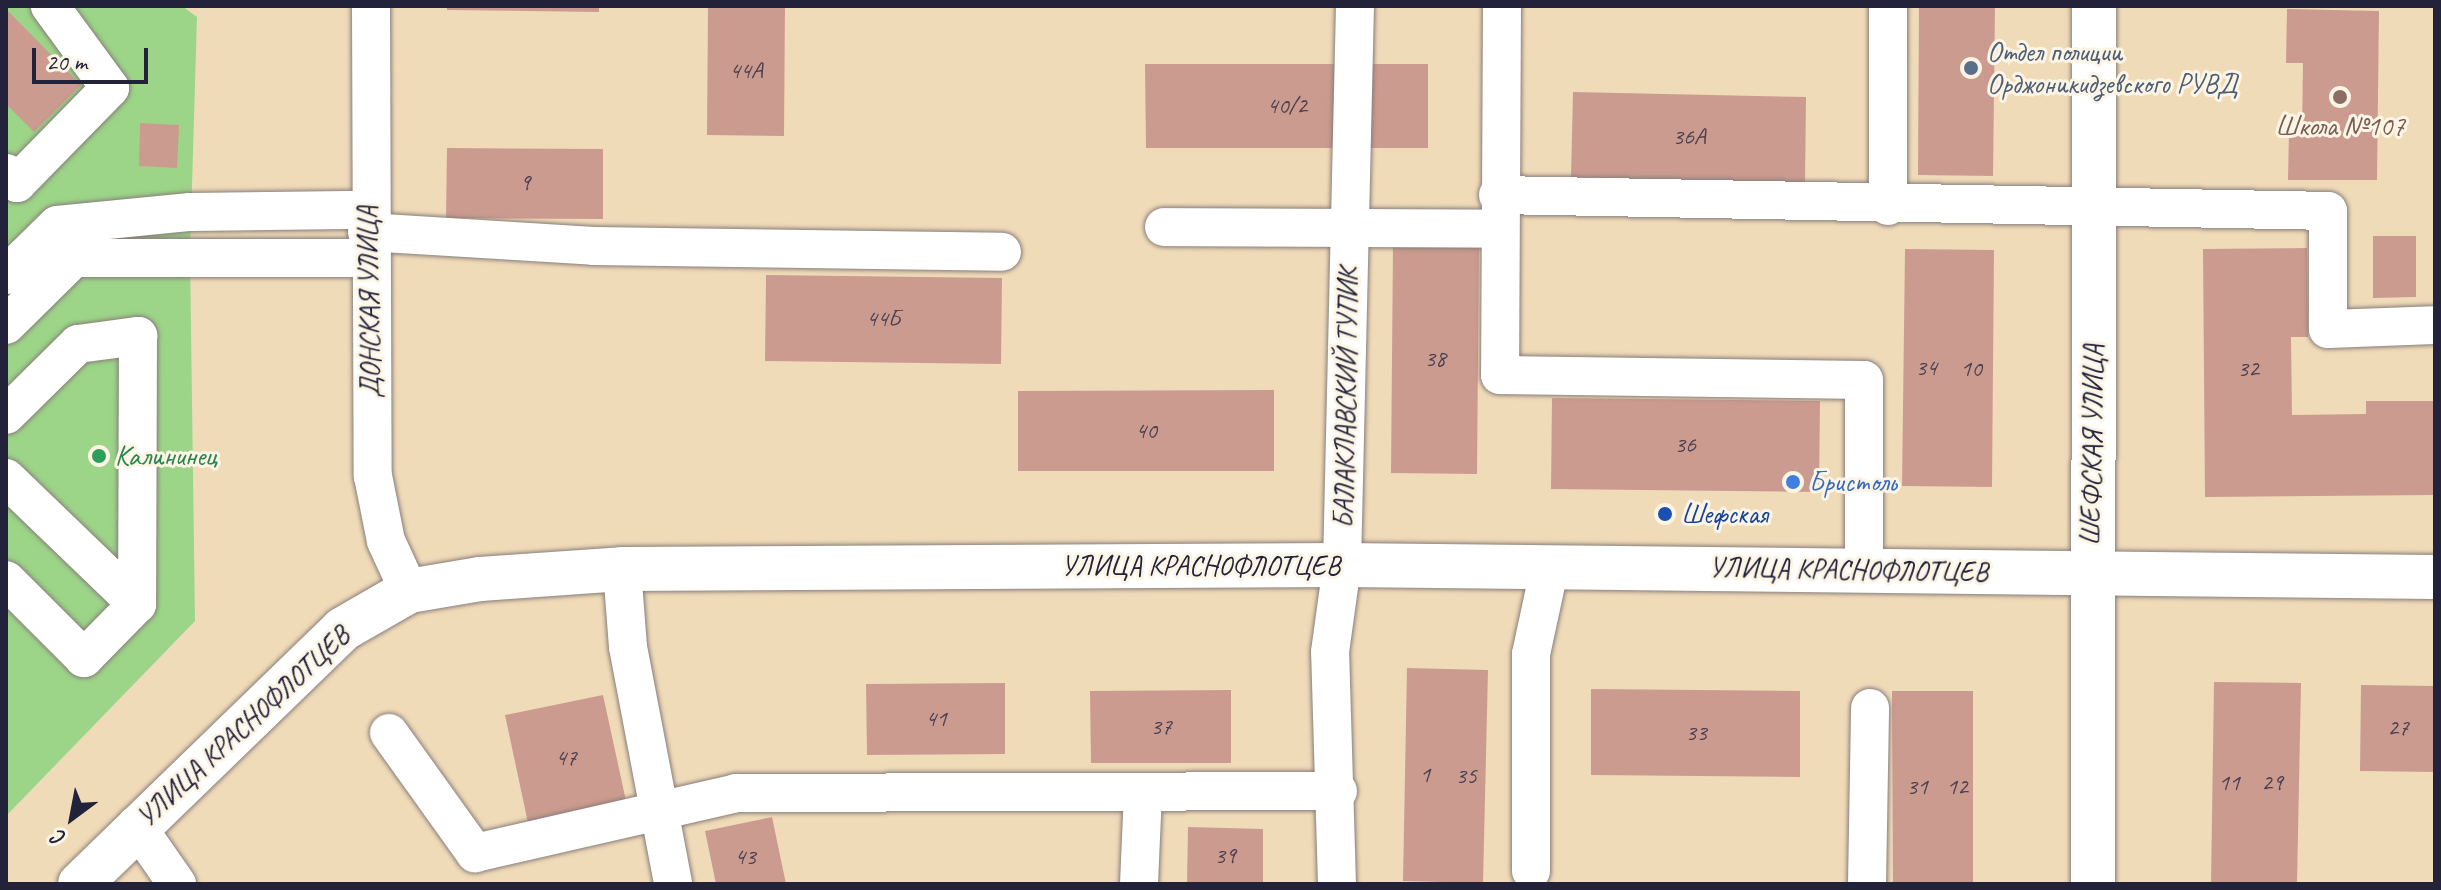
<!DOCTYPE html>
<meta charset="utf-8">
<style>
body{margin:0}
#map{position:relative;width:2441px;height:890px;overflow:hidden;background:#f0dbb9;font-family:Caveat,sans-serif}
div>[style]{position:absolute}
.green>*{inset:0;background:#9cd588}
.building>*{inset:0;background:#cc9b90}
.roads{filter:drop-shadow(0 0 2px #897e7a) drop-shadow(0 0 2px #897e7a)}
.minor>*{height:38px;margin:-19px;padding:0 19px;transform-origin:19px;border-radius:19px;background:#fff}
.major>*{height:44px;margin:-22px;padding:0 22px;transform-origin:22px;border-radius:22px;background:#fff}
.dots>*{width:22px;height:22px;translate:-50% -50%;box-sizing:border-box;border:4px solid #fcf5e5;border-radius:50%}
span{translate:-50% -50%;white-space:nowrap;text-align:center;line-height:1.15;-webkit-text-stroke:6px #fcf5e5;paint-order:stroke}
.number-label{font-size:24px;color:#4c4050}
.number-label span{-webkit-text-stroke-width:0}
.service-label{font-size:28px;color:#4e5e75}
.left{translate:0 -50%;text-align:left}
.education-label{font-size:28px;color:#785e54}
.street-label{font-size:28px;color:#22223b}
.leisure-label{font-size:28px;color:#27864d}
.shop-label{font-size:28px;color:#366cbe}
.transit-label{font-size:28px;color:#164399}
.frame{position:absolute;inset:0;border:8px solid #22223b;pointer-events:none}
.north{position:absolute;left:32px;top:778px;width:80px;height:80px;-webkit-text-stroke:6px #fcf5e5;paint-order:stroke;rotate:212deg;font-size:22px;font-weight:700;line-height:32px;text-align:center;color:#22223b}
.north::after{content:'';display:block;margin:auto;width:28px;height:36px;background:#22223b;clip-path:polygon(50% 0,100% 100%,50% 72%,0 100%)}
.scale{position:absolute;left:32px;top:48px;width:116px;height:36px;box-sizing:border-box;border:4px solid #22223b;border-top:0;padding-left:10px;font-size:24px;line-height:28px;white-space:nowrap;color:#22223b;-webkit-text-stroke:6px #fcf5e5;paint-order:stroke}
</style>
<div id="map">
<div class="green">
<div style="clip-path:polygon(6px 6px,182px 6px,197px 17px,190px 253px,195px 621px,6px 816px)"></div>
</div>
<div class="building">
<div style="clip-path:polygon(447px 6px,599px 6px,599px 12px,447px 10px)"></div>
<div style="clip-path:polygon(708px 6px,785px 6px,784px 136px,707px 135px)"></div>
<div style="clip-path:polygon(1919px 6px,1995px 6px,1993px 176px,1918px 175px)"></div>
<div style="clip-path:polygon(6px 9px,81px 85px,34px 132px,6px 104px)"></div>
<div style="clip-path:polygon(2287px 9px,2379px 11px,2377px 180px,2288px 180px,2289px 130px,2302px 131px,2303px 63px,2286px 63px)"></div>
<div style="clip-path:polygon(1145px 64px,1428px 64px,1428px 148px,1146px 148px)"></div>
<div style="clip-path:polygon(1573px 92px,1806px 97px,1805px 183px,1571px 177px)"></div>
<div style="clip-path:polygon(140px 123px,179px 125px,177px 168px,139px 166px)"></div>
<div style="clip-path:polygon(447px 148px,603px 149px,603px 219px,446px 218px)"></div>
<div style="clip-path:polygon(2373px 236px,2416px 236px,2416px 297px,2373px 298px)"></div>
<div style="clip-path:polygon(1393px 244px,1479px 244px,1477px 474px,1391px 473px)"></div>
<div style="clip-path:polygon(2307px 248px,2308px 337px,2291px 337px,2292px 415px,2366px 414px,2366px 401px,2435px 401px,2435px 495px,2205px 497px,2203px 249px)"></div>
<div style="clip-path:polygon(1905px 249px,1994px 250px,1992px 487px,1902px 486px)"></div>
<div style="clip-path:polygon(766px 275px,1002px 278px,1001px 364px,765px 361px)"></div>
<div style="clip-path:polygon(1274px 390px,1274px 471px,1018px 471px,1018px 391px)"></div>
<div style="clip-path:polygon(1552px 398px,1820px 401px,1819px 492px,1551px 489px)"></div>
<div style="clip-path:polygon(1407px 668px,1488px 670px,1483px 883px,1403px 881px)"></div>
<div style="clip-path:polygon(2214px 682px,2301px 683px,2297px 884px,2211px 884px)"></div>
<div style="clip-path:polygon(1005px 683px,1005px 754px,867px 755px,866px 684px)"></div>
<div style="clip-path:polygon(2361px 685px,2435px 686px,2435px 772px,2360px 771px)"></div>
<div style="clip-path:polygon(1591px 689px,1800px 691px,1800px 777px,1591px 775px)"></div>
<div style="clip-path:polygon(1231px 690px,1231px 763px,1091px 763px,1090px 691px)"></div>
<div style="clip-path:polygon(1892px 691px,1973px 691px,1973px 884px,1893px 884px)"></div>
<div style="clip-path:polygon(603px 695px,626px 801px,528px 823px,505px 715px)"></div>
<div style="clip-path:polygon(772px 817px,786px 884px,716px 884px,705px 831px)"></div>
<div style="clip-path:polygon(1188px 827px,1263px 829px,1263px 884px,1187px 884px)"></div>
</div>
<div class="roads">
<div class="minor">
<div style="left:371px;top:6px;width:470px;rotate:89.8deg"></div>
<div style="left:373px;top:476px;width:66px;rotate:78.7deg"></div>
<div style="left:386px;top:541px;width:55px;rotate:65.3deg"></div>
<div style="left:1502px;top:6px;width:369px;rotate:90.3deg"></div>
<div style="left:1500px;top:375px;width:364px;rotate:0.8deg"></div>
<div style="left:1864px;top:380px;width:187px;rotate:90deg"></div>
<div style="left:6px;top:173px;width:15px;rotate:42deg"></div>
<div style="left:17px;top:183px;width:133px;rotate:-45.6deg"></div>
<div style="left:110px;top:88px;width:102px;rotate:-126.2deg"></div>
<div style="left:1498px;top:195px;width:830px;rotate:1.1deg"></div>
<div style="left:2328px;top:211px;width:118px;rotate:90deg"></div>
<div style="left:2328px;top:329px;width:107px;rotate:-2.1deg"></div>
<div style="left:1888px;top:206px;width:200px;rotate:-90deg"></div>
<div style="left:1164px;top:227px;width:334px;rotate:0.3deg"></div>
<div style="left:367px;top:232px;width:227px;rotate:3.5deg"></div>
<div style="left:594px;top:246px;width:408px;rotate:0.8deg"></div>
<div style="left:6px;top:275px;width:71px;rotate:-44.4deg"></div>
<div style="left:57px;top:225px;width:134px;rotate:-5.6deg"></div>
<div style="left:190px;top:212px;width:176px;rotate:-0.7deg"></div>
<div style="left:6px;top:325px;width:95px;rotate:-44.6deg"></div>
<div style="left:74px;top:258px;width:293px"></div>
<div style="left:6px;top:415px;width:101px;rotate:-44.6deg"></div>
<div style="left:78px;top:344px;width:61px;rotate:-7.6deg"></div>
<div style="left:138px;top:336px;width:268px;rotate:90.2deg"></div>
<div style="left:137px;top:604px;width:76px;rotate:134.5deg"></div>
<div style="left:84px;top:658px;width:110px;rotate:-135deg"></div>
<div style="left:6px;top:478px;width:182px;rotate:43.9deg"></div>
<div style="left:622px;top:569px;width:78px;rotate:85.6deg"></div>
<div style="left:628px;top:647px;width:241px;rotate:79.2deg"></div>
<div style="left:389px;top:733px;width:148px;rotate:54.4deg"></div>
<div style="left:475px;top:853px;width:268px;rotate:-12.9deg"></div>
<div style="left:736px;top:793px;width:602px;rotate:-0.19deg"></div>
<div style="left:136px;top:825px;width:72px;rotate:55.2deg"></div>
<div style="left:1531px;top:871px;width:217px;rotate:-90deg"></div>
<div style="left:1531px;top:654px;width:90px;rotate:-77.8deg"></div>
<div style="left:1139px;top:884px;width:92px;rotate:-87.5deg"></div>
<div style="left:1337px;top:884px;width:232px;rotate:-91.7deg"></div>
<div style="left:1330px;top:652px;width:88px;rotate:-82.1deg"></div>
<div style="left:1342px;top:565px;width:559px;rotate:-88.67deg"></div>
<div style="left:1867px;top:884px;width:176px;rotate:-89deg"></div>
</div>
<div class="major">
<div style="left:80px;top:884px;width:366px;rotate:-44.1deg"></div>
<div style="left:343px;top:629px;width:76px;rotate:-29.9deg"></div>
<div style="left:409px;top:591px;width:72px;rotate:-9.6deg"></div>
<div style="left:480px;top:579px;width:142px;rotate:-4deg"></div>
<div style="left:622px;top:569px;width:720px;rotate:-0.32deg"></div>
<div style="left:1342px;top:565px;width:1093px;rotate:0.63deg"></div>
<div style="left:2093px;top:884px;width:878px;rotate:-89.93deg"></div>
</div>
</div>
<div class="dots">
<div style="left:1971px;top:68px;background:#5c6f8a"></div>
<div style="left:2340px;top:97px;background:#8d6e63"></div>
<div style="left:99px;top:456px;background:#2e9e5b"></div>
<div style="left:1793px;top:482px;background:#3f7fe0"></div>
<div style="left:1665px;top:514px;background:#1a4fb4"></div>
</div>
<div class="number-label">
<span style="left:746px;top:71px">44А</span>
<span style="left:1287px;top:106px">40/2</span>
<span style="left:1689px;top:137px">36А</span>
<span style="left:525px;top:183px">9</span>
<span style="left:883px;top:319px">44Б</span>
<span style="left:1435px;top:359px">38</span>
<span style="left:1926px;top:368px">34</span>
<span style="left:1971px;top:369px">10</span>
<span style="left:2248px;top:369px">32</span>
<span style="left:1146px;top:431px">40</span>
<span style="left:1685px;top:445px">36</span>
<span style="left:936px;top:719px">41</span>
<span style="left:1161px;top:727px">37</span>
<span style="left:2398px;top:728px">27</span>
<span style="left:1696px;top:733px">33</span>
<span style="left:566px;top:758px">47</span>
<span style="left:1425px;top:775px">1</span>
<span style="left:1466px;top:776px">35</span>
<span style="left:2229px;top:783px">11</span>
<span style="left:2272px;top:783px">29</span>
<span style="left:1917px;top:787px">31</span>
<span style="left:1957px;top:787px">12</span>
<span style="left:1225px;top:856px">39</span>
<span style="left:745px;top:857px">43</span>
</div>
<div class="service-label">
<span class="left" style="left:1987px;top:68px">Отдел полиции<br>Орджоникидзевского РУВД</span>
</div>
<div class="education-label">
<span style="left:2340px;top:126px">Школа №107</span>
</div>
<div class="street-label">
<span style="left:369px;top:302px;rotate:-91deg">ДОНСКАЯ УЛИЦА</span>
<span style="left:1346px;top:398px;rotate:-89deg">БАЛАКЛАВСКИЙ ТУПИК</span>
<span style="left:2092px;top:445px;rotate:-89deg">ШЕФСКАЯ УЛИЦА</span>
<span style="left:1200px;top:566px">УЛИЦА КРАСНОФЛОТЦЕВ</span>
<span style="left:1848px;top:570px;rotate:1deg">УЛИЦА КРАСНОФЛОТЦЕВ</span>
<span style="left:243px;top:727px;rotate:-43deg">УЛИЦА КРАСНОФЛОТЦЕВ</span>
</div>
<div class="leisure-label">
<span class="left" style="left:115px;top:456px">Калининец</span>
</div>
<div class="shop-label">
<span class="left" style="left:1809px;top:482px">Бристоль</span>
</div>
<div class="transit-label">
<span class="left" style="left:1681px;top:514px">Шефская</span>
</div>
<div class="frame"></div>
<div class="north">С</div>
<div class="scale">20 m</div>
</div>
